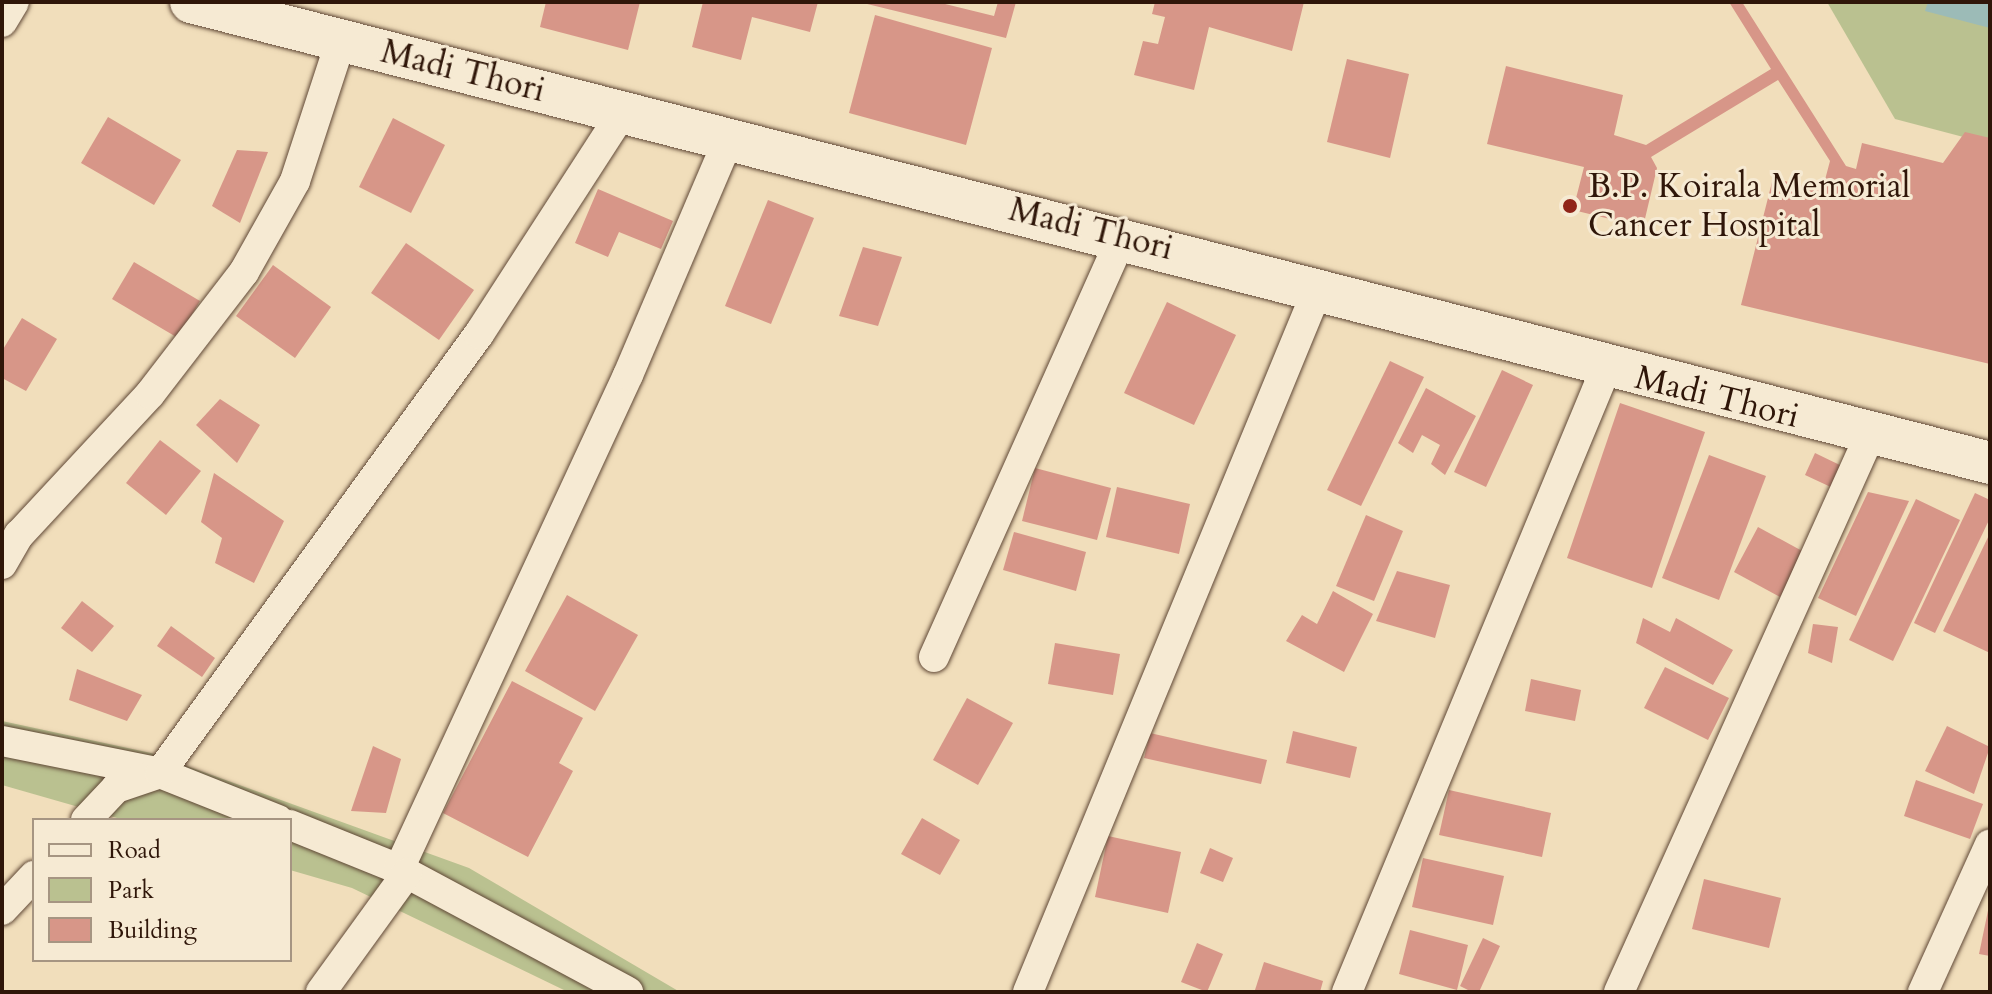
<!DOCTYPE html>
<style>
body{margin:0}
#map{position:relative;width:1992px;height:994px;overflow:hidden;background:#f1debb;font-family:Cardo,serif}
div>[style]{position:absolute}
.green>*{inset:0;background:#bac190}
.water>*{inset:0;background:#9cbbb7}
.building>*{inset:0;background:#d79688}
.roads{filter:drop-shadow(0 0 2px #604836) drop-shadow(0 0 2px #604836)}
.street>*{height:30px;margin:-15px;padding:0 15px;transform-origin:15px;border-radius:15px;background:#f6ead3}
.secondary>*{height:42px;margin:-21px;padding:0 21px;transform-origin:21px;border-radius:21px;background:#f6ead3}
.dots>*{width:22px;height:22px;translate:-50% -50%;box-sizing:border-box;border:4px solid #f6ead3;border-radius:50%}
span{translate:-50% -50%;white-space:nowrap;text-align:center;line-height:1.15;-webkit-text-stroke:6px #f6ead3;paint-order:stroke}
.street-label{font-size:34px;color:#2f1609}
.poi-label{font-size:34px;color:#2f1609}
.left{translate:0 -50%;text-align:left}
.frame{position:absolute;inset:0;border:4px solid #2f1609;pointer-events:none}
.legend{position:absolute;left:32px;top:818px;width:260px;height:144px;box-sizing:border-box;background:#f6ead3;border:2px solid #a69582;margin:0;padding:10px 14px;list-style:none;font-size:24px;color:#2f1609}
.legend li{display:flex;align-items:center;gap:16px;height:40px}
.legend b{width:40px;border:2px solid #a69582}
</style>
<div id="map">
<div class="green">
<div style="clip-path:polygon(1827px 2px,1990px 2px,1990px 144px,1895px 119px)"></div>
<div style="clip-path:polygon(2px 721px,151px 753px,469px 868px,680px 992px,568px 992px,352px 888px,290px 870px,290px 820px,124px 820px,2px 785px)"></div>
</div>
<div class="water">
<div style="clip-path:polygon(1928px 2px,1990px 2px,1990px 28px,1925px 11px)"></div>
</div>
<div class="building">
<div style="clip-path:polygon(546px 2px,640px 2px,628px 50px,540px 27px)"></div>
<div style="clip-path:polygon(703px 2px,818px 2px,810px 32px,752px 17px,741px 60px,692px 47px)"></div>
<div style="clip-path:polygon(859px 2px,937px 2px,994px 16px,998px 2px,1016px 2px,1006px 38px)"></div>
<div style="clip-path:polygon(1155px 2px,1304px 2px,1292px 51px,1209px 27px,1194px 90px,1134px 75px,1143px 41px,1158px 44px,1165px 17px,1152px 14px)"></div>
<div style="clip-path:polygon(1729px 2px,1742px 2px,1846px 166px,1856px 169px,1862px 143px,1943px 163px,1965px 132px,1990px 138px,1990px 364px,1741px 305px,1773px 178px,1822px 191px,1830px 161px,1778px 80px,1651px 157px,1657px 168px,1643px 227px,1573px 210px,1584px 167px,1487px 144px,1506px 66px,1623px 95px,1614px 135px,1646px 145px,1771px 69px)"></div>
<div style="clip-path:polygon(875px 15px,992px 48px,966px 145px,849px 113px)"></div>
<div style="clip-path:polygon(1347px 59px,1409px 74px,1390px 158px,1327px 142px)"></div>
<div style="clip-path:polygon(108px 117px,181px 160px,154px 205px,81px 163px)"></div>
<div style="clip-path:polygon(393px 118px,445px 145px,411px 213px,359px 187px)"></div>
<div style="clip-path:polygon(237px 150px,268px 152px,240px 223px,212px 206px)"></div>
<div style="clip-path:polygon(598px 189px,673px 221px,661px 249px,619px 232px,608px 257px,575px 243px)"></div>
<div style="clip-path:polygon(768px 200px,814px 218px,771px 324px,725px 306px)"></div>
<div style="clip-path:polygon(406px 243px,474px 290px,439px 340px,371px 293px)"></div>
<div style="clip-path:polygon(863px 247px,902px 257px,878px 326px,839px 316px)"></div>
<div style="clip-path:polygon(134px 262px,200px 301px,178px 338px,112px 299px)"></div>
<div style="clip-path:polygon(273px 265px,331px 307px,295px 358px,236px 316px)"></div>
<div style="clip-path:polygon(1167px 302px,1236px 335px,1194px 425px,1124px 393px)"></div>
<div style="clip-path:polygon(22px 318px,57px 339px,26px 391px,2px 378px,2px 351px)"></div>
<div style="clip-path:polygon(1390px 361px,1424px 377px,1361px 506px,1327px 490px)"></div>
<div style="clip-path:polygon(1502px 370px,1533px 385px,1486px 487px,1454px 472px)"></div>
<div style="clip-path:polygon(1426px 388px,1476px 416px,1445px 475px,1431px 464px,1440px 445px,1422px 435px,1413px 453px,1398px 443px)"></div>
<div style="clip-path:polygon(220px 399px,260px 425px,237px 463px,196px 425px)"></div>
<div style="clip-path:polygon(1620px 403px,1705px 432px,1652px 588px,1567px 558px)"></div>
<div style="clip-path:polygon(160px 440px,201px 471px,166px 515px,126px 483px)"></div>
<div style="clip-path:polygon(1815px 453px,1846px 468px,1835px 489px,1805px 475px)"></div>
<div style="clip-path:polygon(1709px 455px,1766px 476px,1719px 600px,1662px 578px)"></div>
<div style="clip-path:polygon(1035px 468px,1111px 488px,1097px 540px,1022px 521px)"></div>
<div style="clip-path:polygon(214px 473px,284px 521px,254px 583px,215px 563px,222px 538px,201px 522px)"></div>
<div style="clip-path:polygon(1117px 487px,1190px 504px,1179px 554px,1106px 537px)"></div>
<div style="clip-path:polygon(1868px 492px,1909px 501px,1856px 616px,1818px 598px)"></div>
<div style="clip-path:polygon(1975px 493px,1990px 500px,1990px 518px,1935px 633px,1914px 623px)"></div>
<div style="clip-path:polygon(1916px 499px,1960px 520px,1893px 661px,1849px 640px)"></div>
<div style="clip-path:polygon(1366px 515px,1403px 531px,1374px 601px,1336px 586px)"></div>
<div style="clip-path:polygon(1758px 527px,1804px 552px,1780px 597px,1734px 572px)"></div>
<div style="clip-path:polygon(1014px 532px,1086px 552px,1076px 591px,1003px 570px)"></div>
<div style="clip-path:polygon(1990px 533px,1990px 653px,1943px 631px)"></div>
<div style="clip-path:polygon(1397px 571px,1450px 585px,1435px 638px,1376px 621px)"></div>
<div style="clip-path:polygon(1333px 591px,1373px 614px,1344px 672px,1286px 641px,1302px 615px,1317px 624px)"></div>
<div style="clip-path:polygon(567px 595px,638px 635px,595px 711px,525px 671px)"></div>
<div style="clip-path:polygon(82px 601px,114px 626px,92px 652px,61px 628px)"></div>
<div style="clip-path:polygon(1643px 618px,1670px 632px,1676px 618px,1733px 650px,1713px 685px,1636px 643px)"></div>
<div style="clip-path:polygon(1813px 624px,1838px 627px,1832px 663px,1808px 653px)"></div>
<div style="clip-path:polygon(171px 626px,215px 658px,202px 677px,157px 646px)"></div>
<div style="clip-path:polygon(1055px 643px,1120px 654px,1113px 695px,1048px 684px)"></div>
<div style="clip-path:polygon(1665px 667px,1729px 698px,1708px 740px,1644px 708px)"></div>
<div style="clip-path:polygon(77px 669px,142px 695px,127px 721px,69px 700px)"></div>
<div style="clip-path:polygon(1531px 679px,1581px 690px,1575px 721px,1525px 711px)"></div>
<div style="clip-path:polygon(512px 681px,583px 718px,559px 763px,573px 771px,528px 857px,443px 813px)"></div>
<div style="clip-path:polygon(967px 698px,1013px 723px,978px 785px,933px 760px)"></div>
<div style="clip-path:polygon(1947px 726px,1990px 747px,1974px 794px,1925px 771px)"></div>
<div style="clip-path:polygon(1293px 731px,1357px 747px,1350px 778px,1286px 763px)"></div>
<div style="clip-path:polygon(1150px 733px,1267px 760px,1261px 784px,1144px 758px)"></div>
<div style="clip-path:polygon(373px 746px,401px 759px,386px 813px,351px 811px)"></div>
<div style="clip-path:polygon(1916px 780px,1983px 804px,1970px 839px,1904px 816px)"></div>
<div style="clip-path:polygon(1449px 790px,1551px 813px,1542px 857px,1439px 835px)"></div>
<div style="clip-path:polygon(922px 818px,960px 840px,940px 875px,901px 854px)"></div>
<div style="clip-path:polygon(1108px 836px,1181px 852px,1168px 913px,1095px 897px)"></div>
<div style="clip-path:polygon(1210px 848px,1233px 858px,1223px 882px,1200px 873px)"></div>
<div style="clip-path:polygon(1423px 858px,1504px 876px,1493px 925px,1412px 907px)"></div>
<div style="clip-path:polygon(1704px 879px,1781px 898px,1769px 948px,1692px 929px)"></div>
<div style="clip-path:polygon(1990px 901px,1990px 956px,1979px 954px)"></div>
<div style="clip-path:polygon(1410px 930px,1468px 945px,1457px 990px,1399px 974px)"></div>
<div style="clip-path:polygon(1483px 938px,1500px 946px,1479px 992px,1472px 992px,1460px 986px)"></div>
<div style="clip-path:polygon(1197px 943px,1223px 954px,1207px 992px,1181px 982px)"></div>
<div style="clip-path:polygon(1264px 962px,1323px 981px,1320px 992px,1255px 990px)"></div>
</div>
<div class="roads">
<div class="street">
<div style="left:2px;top:22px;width:23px;rotate:-59deg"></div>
<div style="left:2px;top:564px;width:34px;rotate:-60deg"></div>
<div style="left:19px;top:535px;width:192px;rotate:-47.1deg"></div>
<div style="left:150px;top:394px;width:154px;rotate:-52.4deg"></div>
<div style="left:244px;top:272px;width:104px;rotate:-60.7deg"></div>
<div style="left:295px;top:181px;width:148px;rotate:-71.9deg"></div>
<div style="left:934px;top:657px;width:460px;rotate:-65.9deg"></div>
<div style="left:2px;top:741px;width:161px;rotate:11.4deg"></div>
<div style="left:160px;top:773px;width:127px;rotate:21.7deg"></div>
<div style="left:86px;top:820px;width:44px;rotate:-46.8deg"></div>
<div style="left:116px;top:788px;width:46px;rotate:-18.8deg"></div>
<div style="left:160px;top:773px;width:543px;rotate:-54deg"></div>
<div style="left:479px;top:334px;width:265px;rotate:-57.1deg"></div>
<div style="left:290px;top:825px;width:118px;rotate:22deg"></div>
<div style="left:399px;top:869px;width:260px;rotate:28.2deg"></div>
<div style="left:399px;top:869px;width:544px;rotate:-65.13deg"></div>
<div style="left:628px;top:375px;width:258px;rotate:-66.9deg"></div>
<div style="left:2px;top:910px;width:47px;rotate:-46.7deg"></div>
<div style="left:321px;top:992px;width:147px;rotate:-54.1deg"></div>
<div style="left:1028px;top:992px;width:764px;rotate:-67.6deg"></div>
<div style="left:1347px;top:992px;width:676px;rotate:-67.46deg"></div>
<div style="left:1619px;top:992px;width:611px;rotate:-65.74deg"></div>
<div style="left:1923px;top:992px;width:162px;rotate:-65.6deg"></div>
</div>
<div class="secondary">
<div style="left:191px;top:2px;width:1857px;rotate:14.37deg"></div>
</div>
</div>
<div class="dots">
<div style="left:1570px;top:206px;background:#8f2418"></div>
</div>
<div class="street-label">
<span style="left:463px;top:71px;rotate:14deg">Madi Thori</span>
<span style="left:1091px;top:229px;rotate:14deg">Madi Thori</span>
<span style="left:1717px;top:397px;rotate:14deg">Madi Thori</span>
</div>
<div class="poi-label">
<span class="left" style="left:1588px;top:206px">B.P. Koirala Memorial<br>Cancer Hospital</span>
</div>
<div class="frame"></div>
<ul class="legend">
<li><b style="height:10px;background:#f6ead3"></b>Road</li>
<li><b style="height:22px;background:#bac190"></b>Park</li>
<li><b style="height:22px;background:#d79688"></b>Building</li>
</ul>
</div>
